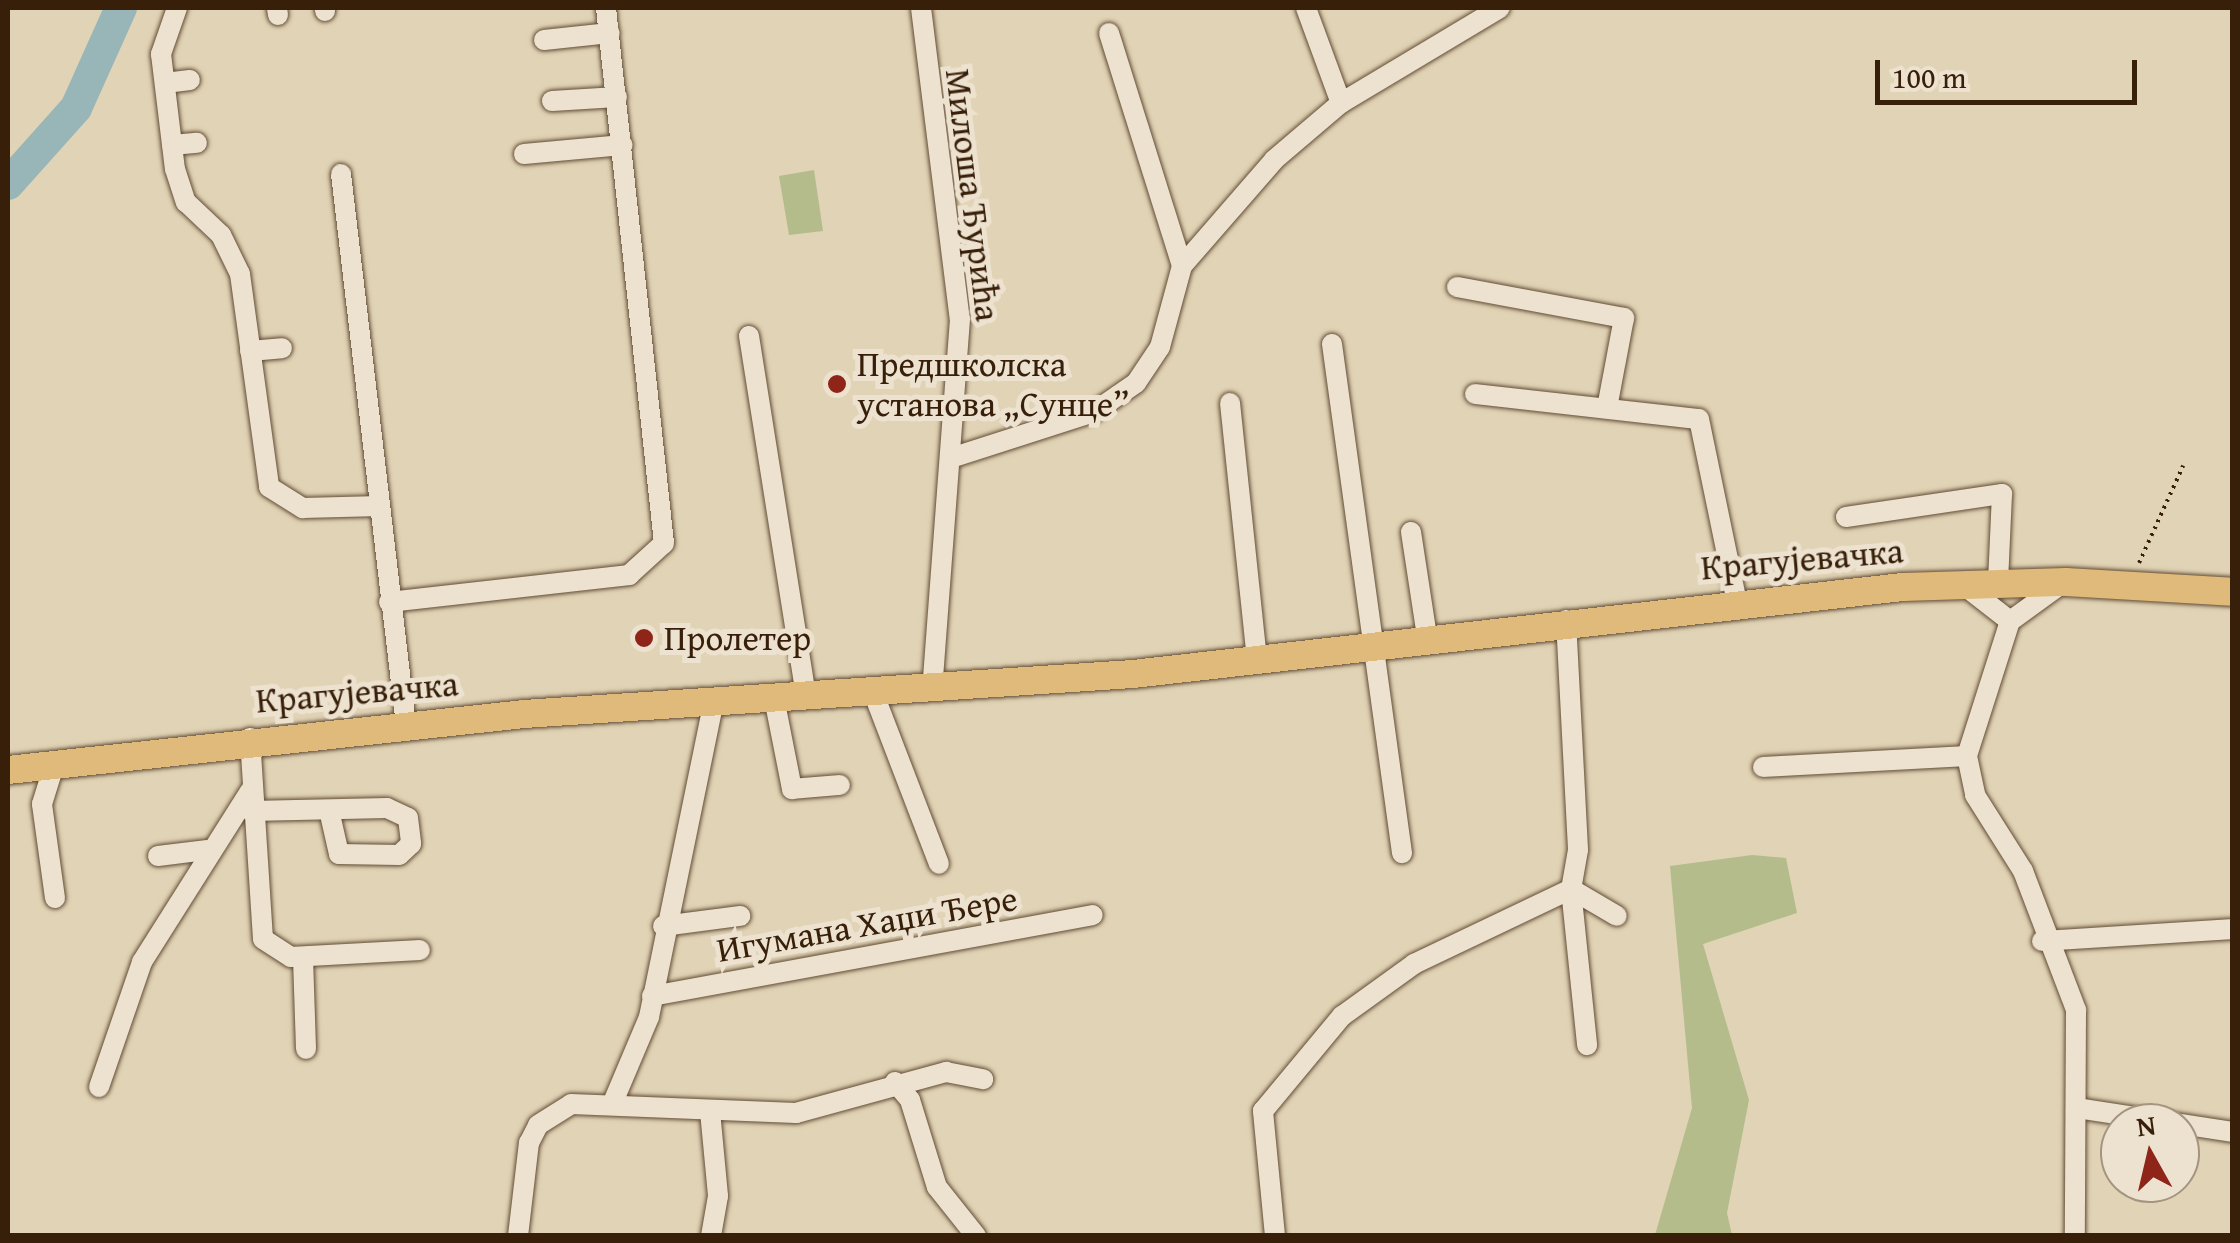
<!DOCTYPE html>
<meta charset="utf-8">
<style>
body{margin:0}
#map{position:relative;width:2240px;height:1243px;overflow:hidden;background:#e1d3b5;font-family:"Gentium Book Plus",serif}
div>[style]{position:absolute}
.green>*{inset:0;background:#b4bc8c}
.river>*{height:32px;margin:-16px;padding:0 16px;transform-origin:16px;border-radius:16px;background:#98b6b7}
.path>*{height:4px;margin-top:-2px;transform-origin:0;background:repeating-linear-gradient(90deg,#371f0a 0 2.5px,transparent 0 7.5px)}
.roads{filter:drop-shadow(0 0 2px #624c35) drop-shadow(0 0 2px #624c35)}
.minor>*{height:20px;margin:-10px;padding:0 10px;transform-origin:10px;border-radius:10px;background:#ece2cf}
.major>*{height:28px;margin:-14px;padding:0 14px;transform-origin:14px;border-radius:14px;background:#e0ba7a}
.dots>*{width:28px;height:28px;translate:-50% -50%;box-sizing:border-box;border:5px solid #ece2cf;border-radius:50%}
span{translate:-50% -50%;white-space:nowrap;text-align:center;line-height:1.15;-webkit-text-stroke:10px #ece2cf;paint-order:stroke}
.street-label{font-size:35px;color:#371f0a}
.poi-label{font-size:35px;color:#371f0a}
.left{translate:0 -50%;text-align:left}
.frame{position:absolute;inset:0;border:10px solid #371f0a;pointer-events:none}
.north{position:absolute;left:2100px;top:1103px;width:100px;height:100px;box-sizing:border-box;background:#ece2cf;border:2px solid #a49480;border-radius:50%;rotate:352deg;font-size:28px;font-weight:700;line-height:40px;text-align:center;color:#371f0a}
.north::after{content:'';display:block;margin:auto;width:35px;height:45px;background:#8f2418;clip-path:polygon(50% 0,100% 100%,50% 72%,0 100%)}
.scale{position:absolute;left:1875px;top:60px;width:262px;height:45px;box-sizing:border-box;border:5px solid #371f0a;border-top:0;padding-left:12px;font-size:30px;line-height:35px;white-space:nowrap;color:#371f0a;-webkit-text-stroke:8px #ece2cf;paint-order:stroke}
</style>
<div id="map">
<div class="green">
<div style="clip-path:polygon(814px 170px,823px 231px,789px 235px,779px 176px)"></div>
<div style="clip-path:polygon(1752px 855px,1786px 858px,1797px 913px,1703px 944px,1749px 1100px,1727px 1213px,1732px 1235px,1655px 1235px,1692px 1108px,1670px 866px)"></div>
</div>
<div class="river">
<div style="left:8px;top:184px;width:102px;rotate:-48.2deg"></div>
<div style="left:76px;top:108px;width:110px;rotate:-65.8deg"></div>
</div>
<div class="path">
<div style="left:2139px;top:563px;width:107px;rotate:-65.6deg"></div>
</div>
<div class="roads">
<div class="minor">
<div style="left:177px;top:8px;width:49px;rotate:109.2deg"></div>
<div style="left:161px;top:54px;width:116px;rotate:83.1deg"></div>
<div style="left:175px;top:169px;width:35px;rotate:72deg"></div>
<div style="left:186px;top:202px;width:48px;rotate:43.3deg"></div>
<div style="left:221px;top:235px;width:43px;rotate:64deg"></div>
<div style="left:240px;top:274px;width:215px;rotate:82.2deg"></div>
<div style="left:269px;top:487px;width:40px;rotate:32deg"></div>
<div style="left:303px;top:508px;width:77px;rotate:-1.5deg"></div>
<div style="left:277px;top:8px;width:7px;rotate:82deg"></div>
<div style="left:325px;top:8px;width:3px;rotate:90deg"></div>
<div style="left:921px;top:8px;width:313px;rotate:82.9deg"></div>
<div style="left:960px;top:319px;width:370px;rotate:94.3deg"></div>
<div style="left:1306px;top:8px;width:101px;rotate:69.8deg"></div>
<div style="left:1109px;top:33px;width:244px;rotate:72.6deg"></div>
<div style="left:544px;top:40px;width:66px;rotate:-6.1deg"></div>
<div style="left:165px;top:83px;width:25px;rotate:-7deg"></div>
<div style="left:552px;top:101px;width:65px;rotate:-3.5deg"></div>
<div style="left:172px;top:145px;width:25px;rotate:-5deg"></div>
<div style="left:524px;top:154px;width:99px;rotate:-5.2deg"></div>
<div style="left:341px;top:174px;width:555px;rotate:83.27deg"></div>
<div style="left:1457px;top:287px;width:170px;rotate:10.5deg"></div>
<div style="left:1624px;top:318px;width:92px;rotate:100.7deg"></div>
<div style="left:749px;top:336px;width:365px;rotate:81deg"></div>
<div style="left:1332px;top:344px;width:514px;rotate:82.17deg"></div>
<div style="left:250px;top:351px;width:32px;rotate:-5deg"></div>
<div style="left:1475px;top:394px;width:225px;rotate:6.4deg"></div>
<div style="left:1699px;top:419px;width:187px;rotate:78.3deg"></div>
<div style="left:1230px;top:403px;width:256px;rotate:84deg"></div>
<div style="left:954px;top:457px;width:147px;rotate:-17.8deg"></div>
<div style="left:1094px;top:412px;width:51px;rotate:-34.6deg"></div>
<div style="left:1136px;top:383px;width:43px;rotate:-56.3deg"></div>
<div style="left:1160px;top:347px;width:84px;rotate:-74.8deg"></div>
<div style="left:1182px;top:266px;width:140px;rotate:-49deg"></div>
<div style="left:1274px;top:160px;width:88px;rotate:-40.4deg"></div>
<div style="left:1341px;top:103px;width:185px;rotate:-30.9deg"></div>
<div style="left:1846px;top:517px;width:158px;rotate:-8.4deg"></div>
<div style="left:2002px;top:494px;width:89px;rotate:92.6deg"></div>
<div style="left:1411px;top:532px;width:105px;rotate:81.3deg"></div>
<div style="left:2060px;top:585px;width:62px;rotate:144.2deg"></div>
<div style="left:2010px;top:621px;width:142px;rotate:107.7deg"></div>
<div style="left:1967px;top:756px;width:40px;rotate:78deg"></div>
<div style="left:1975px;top:795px;width:90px;rotate:57.7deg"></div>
<div style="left:2023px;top:871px;width:149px;rotate:69.1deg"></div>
<div style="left:2076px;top:1010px;width:226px;rotate:90.3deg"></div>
<div style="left:1965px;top:586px;width:57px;rotate:37.9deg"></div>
<div style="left:389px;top:602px;width:242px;rotate:-6.4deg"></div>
<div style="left:629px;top:575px;width:47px;rotate:-42.4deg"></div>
<div style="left:664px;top:543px;width:538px;rotate:-96.19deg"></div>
<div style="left:1566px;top:620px;width:230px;rotate:87deg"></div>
<div style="left:1578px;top:850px;width:40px;rotate:100deg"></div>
<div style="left:1571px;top:889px;width:157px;rotate:84.1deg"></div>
<div style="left:873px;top:692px;width:184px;rotate:69deg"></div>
<div style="left:774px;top:698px;width:93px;rotate:78.8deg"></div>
<div style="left:792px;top:789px;width:48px;rotate:-4.8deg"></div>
<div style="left:250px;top:738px;width:201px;rotate:86.3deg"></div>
<div style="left:263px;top:939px;width:33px;rotate:33deg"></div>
<div style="left:291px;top:957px;width:129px;rotate:-3.1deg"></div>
<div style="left:1763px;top:767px;width:204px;rotate:-3.1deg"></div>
<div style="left:251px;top:811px;width:136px;rotate:-1.3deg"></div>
<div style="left:387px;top:808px;width:23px;rotate:25deg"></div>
<div style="left:408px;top:818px;width:26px;rotate:83deg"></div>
<div style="left:411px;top:844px;width:16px;rotate:137deg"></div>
<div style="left:399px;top:855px;width:60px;rotate:-179deg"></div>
<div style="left:339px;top:854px;width:45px;rotate:-102.8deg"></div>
<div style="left:158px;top:856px;width:48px;rotate:-7.1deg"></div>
<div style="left:1571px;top:889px;width:53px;rotate:30.4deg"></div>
<div style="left:55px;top:898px;width:95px;rotate:-97.9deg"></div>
<div style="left:42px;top:804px;width:44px;rotate:-72.8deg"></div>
<div style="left:663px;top:926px;width:78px;rotate:-7.4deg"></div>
<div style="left:2042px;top:941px;width:190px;rotate:-3.6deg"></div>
<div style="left:303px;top:958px;width:91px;rotate:88.1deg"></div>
<div style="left:652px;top:996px;width:448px;rotate:-10.4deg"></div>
<div style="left:895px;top:1082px;width:23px;rotate:50deg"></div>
<div style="left:910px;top:1100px;width:91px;rotate:72.8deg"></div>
<div style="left:937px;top:1187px;width:63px;rotate:51.5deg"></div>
<div style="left:99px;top:1087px;width:132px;rotate:-71deg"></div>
<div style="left:142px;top:962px;width:202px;rotate:-57.7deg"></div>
<div style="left:614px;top:1100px;width:90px;rotate:-67.1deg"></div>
<div style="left:649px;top:1017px;width:325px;rotate:-78.4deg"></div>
<div style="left:2076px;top:1108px;width:158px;rotate:8.7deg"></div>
<div style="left:710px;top:1111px;width:85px;rotate:84.6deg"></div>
<div style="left:718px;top:1196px;width:41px;rotate:99.9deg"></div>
<div style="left:518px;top:1236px;width:94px;rotate:-83.3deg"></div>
<div style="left:529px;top:1143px;width:20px;rotate:-63deg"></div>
<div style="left:538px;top:1125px;width:39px;rotate:-32deg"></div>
<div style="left:571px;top:1104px;width:225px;rotate:2.3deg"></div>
<div style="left:796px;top:1113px;width:156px;rotate:-15.3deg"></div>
<div style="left:946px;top:1072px;width:38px;rotate:11deg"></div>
<div style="left:1275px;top:1236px;width:126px;rotate:-95.5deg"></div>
<div style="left:1263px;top:1111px;width:124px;rotate:-50.3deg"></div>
<div style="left:1342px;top:1016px;width:89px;rotate:-35.8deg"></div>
<div style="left:1414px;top:964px;width:174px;rotate:-25.5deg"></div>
</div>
<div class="major">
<div style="left:8px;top:770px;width:519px;rotate:-6.19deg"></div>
<div style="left:524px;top:714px;width:610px;rotate:-3.76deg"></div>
<div style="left:1133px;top:674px;width:775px;rotate:-6.45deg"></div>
<div style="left:1903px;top:587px;width:163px;rotate:-1.8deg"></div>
<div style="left:2066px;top:582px;width:166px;rotate:3.4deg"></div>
</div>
</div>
<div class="dots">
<div style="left:837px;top:384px;background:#8f2418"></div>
<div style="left:644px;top:638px;background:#8f2418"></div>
</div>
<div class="street-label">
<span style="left:973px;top:195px;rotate:83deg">Милоша Ђурића</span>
<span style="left:1802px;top:559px;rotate:-5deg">Крагујевачка</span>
<span style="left:357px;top:692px;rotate:-5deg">Крагујевачка</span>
<span style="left:867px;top:924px;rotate:-10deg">Игумана Хаџи Ђере</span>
</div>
<div class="poi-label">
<span class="left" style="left:857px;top:384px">Предшколска<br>установа „Сунце”</span>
<span class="left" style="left:664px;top:638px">Пролетер</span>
</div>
<div class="frame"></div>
<div class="north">N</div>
<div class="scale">100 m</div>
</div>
